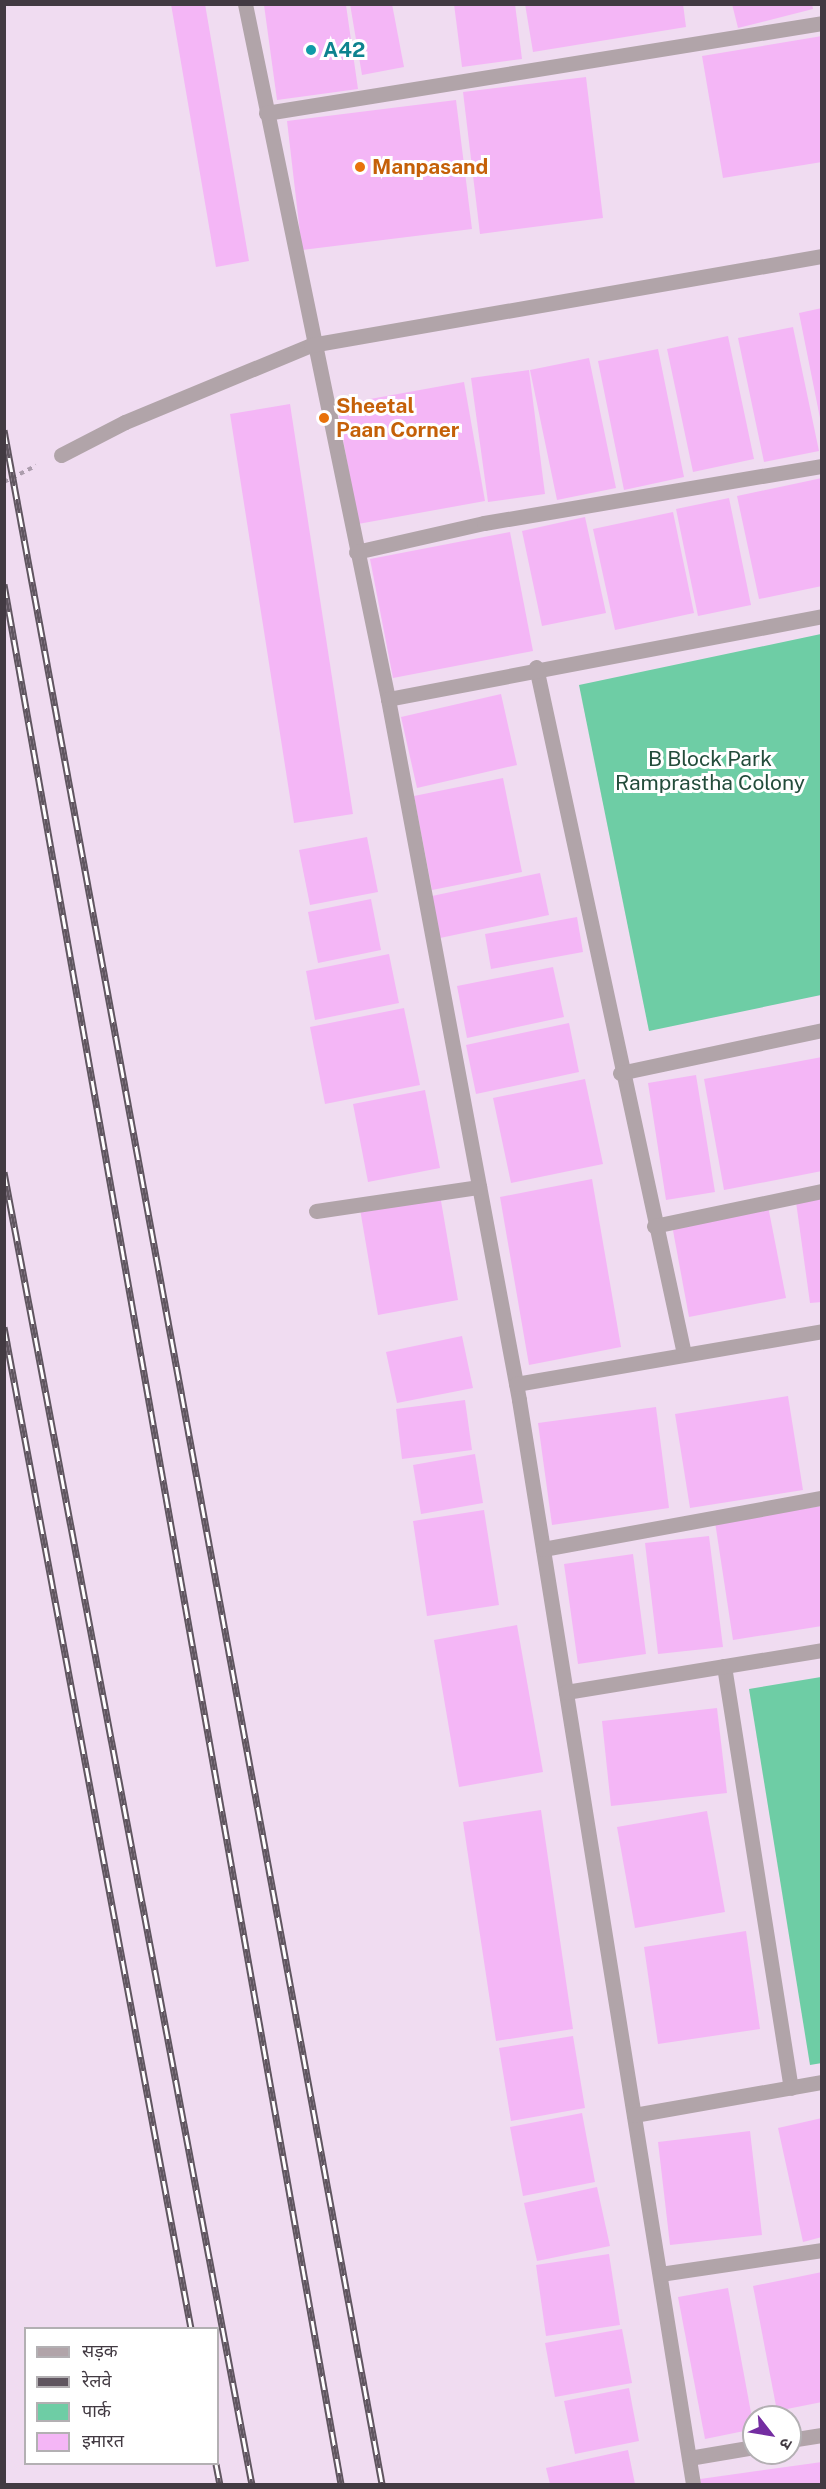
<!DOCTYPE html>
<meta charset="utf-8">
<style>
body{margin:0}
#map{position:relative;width:826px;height:2489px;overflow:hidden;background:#f0dcf1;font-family:"Public Sans","Noto Sans Devanagari",sans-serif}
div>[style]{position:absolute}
.green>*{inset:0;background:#6ecda5}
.building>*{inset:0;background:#f4b6f6}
.path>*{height:4px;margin-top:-2px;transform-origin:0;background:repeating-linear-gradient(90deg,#ac9dad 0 4.5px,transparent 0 9px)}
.street>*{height:15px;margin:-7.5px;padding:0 7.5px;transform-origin:7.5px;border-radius:7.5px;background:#b1a4a9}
.rail>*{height:7px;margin-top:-3.5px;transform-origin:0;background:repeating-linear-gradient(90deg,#fff 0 14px,#605660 0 28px);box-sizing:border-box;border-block:2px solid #605660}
.dots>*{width:16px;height:16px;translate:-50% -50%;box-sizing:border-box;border:3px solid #fff;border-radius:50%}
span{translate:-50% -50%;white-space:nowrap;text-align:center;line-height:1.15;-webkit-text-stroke:6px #fff;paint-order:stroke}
.culture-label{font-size:21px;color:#0d838f;font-weight:700}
.left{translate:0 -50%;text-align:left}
.food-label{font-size:21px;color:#c56008;font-weight:700}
.park-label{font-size:21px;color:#234c3b}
.frame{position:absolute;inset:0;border:6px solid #423a42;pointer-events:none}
.legend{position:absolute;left:24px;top:2327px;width:195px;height:138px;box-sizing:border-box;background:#fff;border:2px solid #b3b0b3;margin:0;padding:8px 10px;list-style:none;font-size:18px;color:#423a42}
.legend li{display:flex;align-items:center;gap:12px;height:30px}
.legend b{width:30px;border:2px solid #b3b0b3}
.north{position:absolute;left:742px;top:2405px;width:60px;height:60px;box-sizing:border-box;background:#fff;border:2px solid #b3b0b3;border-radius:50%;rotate:121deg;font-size:16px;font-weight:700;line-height:24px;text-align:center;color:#423a42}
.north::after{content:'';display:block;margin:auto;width:21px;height:27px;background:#742da1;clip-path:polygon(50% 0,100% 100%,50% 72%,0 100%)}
</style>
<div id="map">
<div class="green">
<div style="clip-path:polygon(821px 634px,821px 995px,649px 1031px,579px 685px)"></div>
<div style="clip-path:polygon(821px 1677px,822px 2063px,810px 2065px,749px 1689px)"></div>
</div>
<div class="building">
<div style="clip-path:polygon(171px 4px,205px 4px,249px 261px,216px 267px)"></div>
<div style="clip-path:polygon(350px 4px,392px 4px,404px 67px,362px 75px)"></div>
<div style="clip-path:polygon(454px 4px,515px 4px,522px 59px,462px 67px)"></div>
<div style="clip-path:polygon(525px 4px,683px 4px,686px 27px,533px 52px)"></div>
<div style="clip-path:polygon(732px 4px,812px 4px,813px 9px,738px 28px)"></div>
<div style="clip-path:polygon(264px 5px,346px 5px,358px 89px,277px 100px)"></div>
<div style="clip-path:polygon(822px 36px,822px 162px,723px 178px,702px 56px)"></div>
<div style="clip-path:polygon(586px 77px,603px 218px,480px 234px,463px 92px)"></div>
<div style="clip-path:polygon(456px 100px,472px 229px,302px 250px,287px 121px)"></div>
<div style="clip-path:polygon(822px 308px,822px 418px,820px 418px,799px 313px)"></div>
<div style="clip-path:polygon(793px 327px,819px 451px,764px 462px,738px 338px)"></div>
<div style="clip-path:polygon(728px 336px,754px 459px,693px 472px,667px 349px)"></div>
<div style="clip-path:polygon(658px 349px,684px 477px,624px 490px,598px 361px)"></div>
<div style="clip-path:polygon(589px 358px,616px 488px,557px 500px,530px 370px)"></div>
<div style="clip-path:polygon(529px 370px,545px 494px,488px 502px,471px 378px)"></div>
<div style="clip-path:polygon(464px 382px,485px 501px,358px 524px,337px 405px)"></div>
<div style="clip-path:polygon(290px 404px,353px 814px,294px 823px,230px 414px)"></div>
<div style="clip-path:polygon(822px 478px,822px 586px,759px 599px,737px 496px)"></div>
<div style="clip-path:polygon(729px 498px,751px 605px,698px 616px,676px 509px)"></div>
<div style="clip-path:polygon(673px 512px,694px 613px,615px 630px,593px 529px)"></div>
<div style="clip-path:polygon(585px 517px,606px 613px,542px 626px,522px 531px)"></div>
<div style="clip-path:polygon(510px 532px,533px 651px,393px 678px,370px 559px)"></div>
<div style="clip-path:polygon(501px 694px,517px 765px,417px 788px,401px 717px)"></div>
<div style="clip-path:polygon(503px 778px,522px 872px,432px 890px,414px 796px)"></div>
<div style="clip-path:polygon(367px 837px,378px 892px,310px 905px,299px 850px)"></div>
<div style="clip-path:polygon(540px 873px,549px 915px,440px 938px,432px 896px)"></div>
<div style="clip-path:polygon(371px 899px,381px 950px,318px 963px,308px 912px)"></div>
<div style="clip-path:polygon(577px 917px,583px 952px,491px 969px,485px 934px)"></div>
<div style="clip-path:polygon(389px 954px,399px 1003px,315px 1020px,306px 971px)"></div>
<div style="clip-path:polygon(553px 967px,564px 1017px,467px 1038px,457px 986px)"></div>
<div style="clip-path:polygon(404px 1008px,420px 1085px,325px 1104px,310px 1027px)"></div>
<div style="clip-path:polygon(569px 1023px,579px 1072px,476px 1094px,466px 1045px)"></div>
<div style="clip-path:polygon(822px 1057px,822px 1171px,724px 1190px,704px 1079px)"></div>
<div style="clip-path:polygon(696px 1075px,715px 1192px,666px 1200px,648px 1083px)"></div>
<div style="clip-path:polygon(585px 1079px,603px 1164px,511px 1183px,493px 1098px)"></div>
<div style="clip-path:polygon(425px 1090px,440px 1168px,368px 1182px,353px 1104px)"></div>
<div style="clip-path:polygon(592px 1179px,621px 1347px,529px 1365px,500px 1197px)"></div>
<div style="clip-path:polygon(440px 1195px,458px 1300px,378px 1315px,360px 1209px)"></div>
<div style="clip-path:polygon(822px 1198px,822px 1302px,810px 1303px,796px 1202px)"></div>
<div style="clip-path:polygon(768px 1206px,786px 1298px,689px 1317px,672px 1225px)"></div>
<div style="clip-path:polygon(462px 1336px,473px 1388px,397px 1403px,386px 1352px)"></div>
<div style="clip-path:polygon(788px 1396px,803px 1490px,690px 1508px,675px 1414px)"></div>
<div style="clip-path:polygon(465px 1400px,472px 1450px,402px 1459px,396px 1409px)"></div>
<div style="clip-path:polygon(656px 1407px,669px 1508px,552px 1525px,538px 1423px)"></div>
<div style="clip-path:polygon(475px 1454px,483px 1503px,421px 1514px,413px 1465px)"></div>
<div style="clip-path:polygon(822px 1506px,822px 1626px,733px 1640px,715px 1522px)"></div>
<div style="clip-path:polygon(484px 1510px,499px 1605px,427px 1616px,413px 1521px)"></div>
<div style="clip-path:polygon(709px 1536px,723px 1647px,658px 1654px,645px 1543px)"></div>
<div style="clip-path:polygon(633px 1554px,646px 1654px,578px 1664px,564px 1564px)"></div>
<div style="clip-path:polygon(517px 1625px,543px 1772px,459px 1787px,434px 1640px)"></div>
<div style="clip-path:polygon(717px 1708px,727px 1793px,611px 1806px,602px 1721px)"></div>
<div style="clip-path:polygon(541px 1810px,573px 2029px,496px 2041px,463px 1822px)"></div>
<div style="clip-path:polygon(707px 1811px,725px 1912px,635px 1928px,617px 1827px)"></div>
<div style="clip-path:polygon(746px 1931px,760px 2029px,658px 2044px,644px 1947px)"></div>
<div style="clip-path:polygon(573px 2036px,585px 2108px,511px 2121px,499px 2048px)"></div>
<div style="clip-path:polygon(582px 2113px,595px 2182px,523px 2196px,510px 2127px)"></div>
<div style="clip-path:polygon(822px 2118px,822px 2237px,803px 2242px,778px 2128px)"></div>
<div style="clip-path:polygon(750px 2131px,762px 2235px,670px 2245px,658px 2142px)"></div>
<div style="clip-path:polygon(597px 2187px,610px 2246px,537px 2261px,524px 2203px)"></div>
<div style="clip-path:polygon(609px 2254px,620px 2325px,546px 2336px,536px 2265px)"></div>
<div style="clip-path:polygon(822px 2272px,822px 2402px,777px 2411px,753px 2286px)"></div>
<div style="clip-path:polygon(728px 2288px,754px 2429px,705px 2439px,678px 2297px)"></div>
<div style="clip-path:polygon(622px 2329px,632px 2383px,555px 2397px,545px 2343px)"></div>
<div style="clip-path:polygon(629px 2388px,639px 2441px,575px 2454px,564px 2401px)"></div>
<div style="clip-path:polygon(628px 2450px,635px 2484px,550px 2484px,546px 2468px)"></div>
<div style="clip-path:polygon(822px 2462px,822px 2484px,701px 2484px,700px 2479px)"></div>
</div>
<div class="path">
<div style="left:4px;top:482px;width:36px;rotate:-27deg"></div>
</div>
<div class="street">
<div style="left:245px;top:4px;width:710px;rotate:78.37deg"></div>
<div style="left:388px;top:699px;width:713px;rotate:79.41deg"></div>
<div style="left:519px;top:1400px;width:1098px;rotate:80.88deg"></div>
<div style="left:266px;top:113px;width:563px;rotate:-9.19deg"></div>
<div style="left:61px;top:455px;width:72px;rotate:-27.3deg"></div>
<div style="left:125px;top:422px;width:201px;rotate:-22.5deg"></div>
<div style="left:311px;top:345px;width:519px;rotate:-9.88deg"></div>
<div style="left:356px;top:552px;width:131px;rotate:-12.8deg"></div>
<div style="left:484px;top:523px;width:343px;rotate:-9.6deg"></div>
<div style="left:536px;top:667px;width:703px;rotate:77.84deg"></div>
<div style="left:388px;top:699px;width:442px;rotate:-10.8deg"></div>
<div style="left:620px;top:1073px;width:207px;rotate:-12deg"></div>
<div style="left:316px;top:1211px;width:165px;rotate:-8.4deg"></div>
<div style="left:654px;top:1226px;width:172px;rotate:-11.8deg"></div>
<div style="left:516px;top:1384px;width:311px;rotate:-9.8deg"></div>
<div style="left:543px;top:1549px;width:284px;rotate:-10.4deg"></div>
<div style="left:724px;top:1666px;width:427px;rotate:81deg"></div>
<div style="left:566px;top:1692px;width:259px;rotate:-9.3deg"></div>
<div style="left:634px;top:2115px;width:191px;rotate:-10deg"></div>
<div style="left:660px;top:2274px;width:164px;rotate:-8.4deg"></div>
<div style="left:790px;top:2440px;width:32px;rotate:-9deg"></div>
<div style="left:689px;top:2458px;width:66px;rotate:-9.6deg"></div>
</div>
<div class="rail">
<div style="left:4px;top:430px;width:2088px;rotate:79.57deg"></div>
<div style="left:4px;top:584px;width:1930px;rotate:79.94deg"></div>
<div style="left:4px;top:1172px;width:1335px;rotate:79.3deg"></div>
<div style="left:4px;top:1327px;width:1018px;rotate:79.42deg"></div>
<div style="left:216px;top:2464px;width:20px;rotate:79deg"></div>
</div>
<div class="dots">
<div style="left:311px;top:50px;background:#0f9aa8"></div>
<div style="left:360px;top:167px;background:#e8710a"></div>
<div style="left:324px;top:418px;background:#e8710a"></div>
</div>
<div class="culture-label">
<span class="left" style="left:323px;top:50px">A42</span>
</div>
<div class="food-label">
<span class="left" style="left:372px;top:167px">Manpasand</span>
<span class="left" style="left:336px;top:418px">Sheetal<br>Paan Corner</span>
</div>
<div class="park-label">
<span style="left:710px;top:771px">B Block Park<br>Ramprastha Colony</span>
</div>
<div class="frame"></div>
<ul class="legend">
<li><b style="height:8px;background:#b1a4a9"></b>सड़क</li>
<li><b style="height:8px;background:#605660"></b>रेलवे</li>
<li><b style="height:16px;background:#6ecda5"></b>पार्क</li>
<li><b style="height:16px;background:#f4b6f6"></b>इमारत</li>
</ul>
<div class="north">उ</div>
</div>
